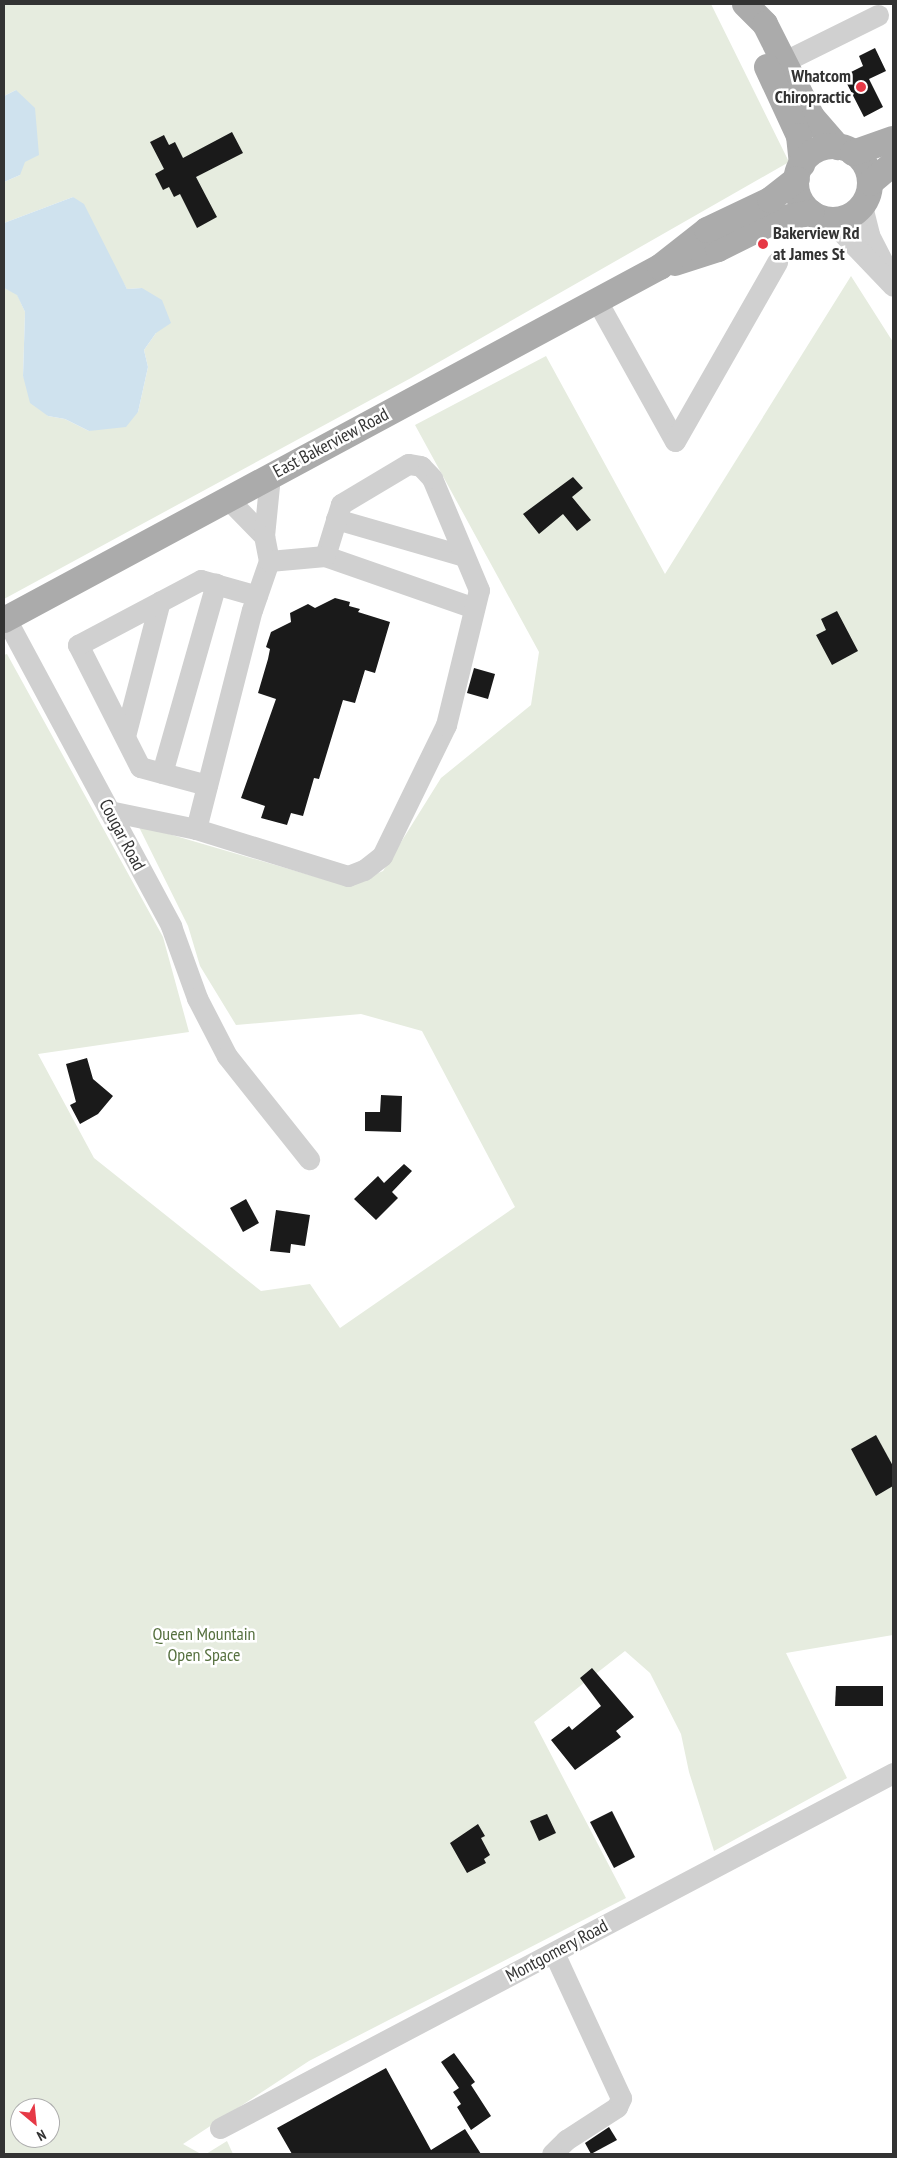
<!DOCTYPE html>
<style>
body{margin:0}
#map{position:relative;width:897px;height:2158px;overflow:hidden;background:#fff;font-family:"PT Sans Narrow",sans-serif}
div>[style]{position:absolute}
.green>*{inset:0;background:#e6ecdf}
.water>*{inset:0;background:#cfe2ee}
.building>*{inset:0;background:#1a1a1a}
.minor>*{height:21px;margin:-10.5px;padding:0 10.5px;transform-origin:10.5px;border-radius:10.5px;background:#d0d0d0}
.major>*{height:26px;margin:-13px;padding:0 13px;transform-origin:13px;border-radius:13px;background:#ababab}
.major>.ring{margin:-13px;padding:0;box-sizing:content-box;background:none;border:26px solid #ababab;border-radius:50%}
.dots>*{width:14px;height:14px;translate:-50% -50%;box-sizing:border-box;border:2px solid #fff;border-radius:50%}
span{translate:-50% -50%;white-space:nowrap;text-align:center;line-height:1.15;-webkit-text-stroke:5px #fff;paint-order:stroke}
.poi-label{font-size:18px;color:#333;font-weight:700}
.right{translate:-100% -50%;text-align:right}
.left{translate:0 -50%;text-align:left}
.street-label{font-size:18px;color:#333}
.park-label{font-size:18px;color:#56703f}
.frame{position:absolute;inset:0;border:5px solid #333;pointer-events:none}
.north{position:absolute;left:10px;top:2098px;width:50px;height:50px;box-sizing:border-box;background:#fff;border:1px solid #adadad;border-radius:50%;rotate:152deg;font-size:14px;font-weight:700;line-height:20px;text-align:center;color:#333}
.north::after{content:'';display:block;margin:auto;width:18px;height:22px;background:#e63946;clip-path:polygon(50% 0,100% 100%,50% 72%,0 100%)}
</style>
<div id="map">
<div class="green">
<div style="clip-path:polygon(4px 4px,711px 4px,789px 162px,411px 378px,4px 599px,4px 288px,17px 294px,25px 312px,23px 376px,48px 416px,65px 419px,89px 431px,138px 412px,148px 367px,144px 350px,156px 333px,142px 288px,127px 289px,73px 197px,4px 223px,4px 182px,20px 175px,16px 90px,4px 96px)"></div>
<div style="clip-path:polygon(evenodd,851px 276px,893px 342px,893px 1635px,786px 1653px,847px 1778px,714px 1851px,689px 1772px,681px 1734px,650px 1673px,625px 1651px,534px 1722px,626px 1898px,309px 2061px,183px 2144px,201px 2154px,4px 2154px,4px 655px,7px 654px,163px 937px,189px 1032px,38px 1054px,94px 1158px,261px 1291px,310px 1284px,340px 1328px,515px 1207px,422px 1031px,361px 1014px,236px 1025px,200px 966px,188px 926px,138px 825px,347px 886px,383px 871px,441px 778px,531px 705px,539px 652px,415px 425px,546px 356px,665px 574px,851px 276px,20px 2108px,50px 2108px,50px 2138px,20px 2138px,20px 2108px)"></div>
<div style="clip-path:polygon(227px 2141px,233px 2154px,206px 2154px)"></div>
</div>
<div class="water">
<div style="clip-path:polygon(16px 90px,35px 108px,39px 155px,25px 162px,20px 175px,4px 182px,4px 96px)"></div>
<div style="clip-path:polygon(73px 197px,84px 204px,127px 289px,142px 288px,162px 300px,171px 323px,156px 333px,144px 350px,148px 367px,138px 412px,126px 427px,89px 431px,65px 419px,48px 416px,30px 403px,23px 376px,25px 312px,17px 295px,4px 288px,4px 223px)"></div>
</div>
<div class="building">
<div style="clip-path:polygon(875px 48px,886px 71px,869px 79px,883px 107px,864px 117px,843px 76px,863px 66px,859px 56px)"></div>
<div style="clip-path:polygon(232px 132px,243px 153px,196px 177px,217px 217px,197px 228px,180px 194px,174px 197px,169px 187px,163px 190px,155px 174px,164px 169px,150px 142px,164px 135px,169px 145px,175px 142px,183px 158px)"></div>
<div style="clip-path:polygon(573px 477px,583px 488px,572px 497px,591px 520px,577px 531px,563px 514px,539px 534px,523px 514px)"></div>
<div style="clip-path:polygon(335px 598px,350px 602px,349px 606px,360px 609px,358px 612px,390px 622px,375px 673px,365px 670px,355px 703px,343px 700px,319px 779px,314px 778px,303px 816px,291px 813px,287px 825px,261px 818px,265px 806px,241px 798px,276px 699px,258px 693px,268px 659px,270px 649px,266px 647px,271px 632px,291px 622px,290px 613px,308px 604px,315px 608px)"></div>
<div style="clip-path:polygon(837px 611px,858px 651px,832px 665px,816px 635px,826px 630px,821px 619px)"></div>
<div style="clip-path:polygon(474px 668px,495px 674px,488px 699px,467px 693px)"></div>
<div style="clip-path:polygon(87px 1058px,93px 1079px,113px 1096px,98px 1114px,80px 1124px,70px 1105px,76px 1102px,66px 1064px)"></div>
<div style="clip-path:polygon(381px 1095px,402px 1096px,401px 1132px,365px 1131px,365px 1112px,380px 1112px)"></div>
<div style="clip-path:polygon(404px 1164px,412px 1171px,392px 1192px,398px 1198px,376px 1220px,354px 1199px,378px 1176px,384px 1183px)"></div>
<div style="clip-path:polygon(246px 1199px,259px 1223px,243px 1232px,230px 1208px)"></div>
<div style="clip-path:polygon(276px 1210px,310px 1215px,305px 1246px,291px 1244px,290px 1253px,270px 1251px)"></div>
<div style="clip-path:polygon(876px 1435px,893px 1466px,893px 1486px,876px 1496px,851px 1449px)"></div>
<div style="clip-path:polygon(592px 1668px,634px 1717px,616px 1731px,621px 1737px,575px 1770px,551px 1740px,569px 1726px,572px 1730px,601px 1706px,580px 1678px)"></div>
<div style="clip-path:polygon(836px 1686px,883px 1686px,883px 1706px,835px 1706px)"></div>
<div style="clip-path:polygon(612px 1811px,635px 1857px,614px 1868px,590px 1822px)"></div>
<div style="clip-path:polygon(547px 1814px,556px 1833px,539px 1841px,530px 1821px)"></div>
<div style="clip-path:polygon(478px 1824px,485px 1836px,481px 1838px,490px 1855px,484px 1859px,486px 1863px,467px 1873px,450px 1843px)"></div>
<div style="clip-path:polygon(454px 2053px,475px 2082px,471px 2085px,491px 2116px,471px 2130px,457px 2107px,461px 2104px,453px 2092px,459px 2088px,441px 2062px)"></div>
<div style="clip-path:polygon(386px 2068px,431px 2150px,465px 2129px,481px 2154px,292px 2154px,277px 2128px)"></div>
<div style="clip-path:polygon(609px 2127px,617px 2140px,591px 2154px,585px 2143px)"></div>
</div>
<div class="minor">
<div style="left:777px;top:75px;width:14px;rotate:-65deg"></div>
<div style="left:783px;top:62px;width:106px;rotate:-26.3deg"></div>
<div style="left:862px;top:206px;width:30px;rotate:76deg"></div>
<div style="left:869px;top:235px;width:44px;rotate:62.9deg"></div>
<div style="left:830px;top:220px;width:91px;rotate:46.3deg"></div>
<div style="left:597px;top:301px;width:160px;rotate:60.9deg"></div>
<div style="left:675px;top:441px;width:206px;rotate:-60.3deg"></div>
<div style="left:228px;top:499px;width:52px;rotate:45.8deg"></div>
<div style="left:264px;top:536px;width:60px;rotate:-84.3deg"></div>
<div style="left:336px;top:519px;width:133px;rotate:16.1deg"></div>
<div style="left:325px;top:556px;width:158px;rotate:19.2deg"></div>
<div style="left:6px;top:619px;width:349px;rotate:61.7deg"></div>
<div style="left:171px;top:926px;width:77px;rotate:70.1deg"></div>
<div style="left:197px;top:998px;width:65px;rotate:62.7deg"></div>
<div style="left:227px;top:1056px;width:132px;rotate:51.5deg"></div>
<div style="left:125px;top:736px;width:139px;rotate:-75.5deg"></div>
<div style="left:162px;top:773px;width:197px;rotate:-74.1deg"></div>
<div style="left:207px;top:785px;width:69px;rotate:-165deg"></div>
<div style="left:140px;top:767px;width:137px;rotate:-116.9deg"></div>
<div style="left:78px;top:645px;width:139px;rotate:-27.9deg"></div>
<div style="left:201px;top:580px;width:58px;rotate:15.9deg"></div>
<div style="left:109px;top:811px;width:89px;rotate:11.7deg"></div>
<div style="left:196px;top:829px;width:226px;rotate:-75.7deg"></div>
<div style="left:252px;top:610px;width:52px;rotate:-70.9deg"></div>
<div style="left:269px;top:561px;width:25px;rotate:-101deg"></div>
<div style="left:196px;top:829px;width:159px;rotate:17.2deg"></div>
<div style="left:348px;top:876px;width:17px;rotate:-21deg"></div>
<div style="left:364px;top:870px;width:23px;rotate:-38deg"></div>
<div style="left:382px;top:856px;width:146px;rotate:-64deg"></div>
<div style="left:446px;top:725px;width:139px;rotate:-76.3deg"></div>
<div style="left:479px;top:590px;width:121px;rotate:-112.8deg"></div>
<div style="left:432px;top:478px;width:16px;rotate:-133deg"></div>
<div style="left:421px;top:466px;width:13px;rotate:-171deg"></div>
<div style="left:408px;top:464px;width:78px;rotate:149.2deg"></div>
<div style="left:341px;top:504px;width:54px;rotate:107.1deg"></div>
<div style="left:325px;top:556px;width:56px;rotate:174.9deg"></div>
<div style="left:220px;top:2128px;width:761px;rotate:-27.81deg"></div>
<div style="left:552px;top:2154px;width:20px;rotate:-45deg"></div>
<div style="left:566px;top:2140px;width:61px;rotate:-32.9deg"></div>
<div style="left:617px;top:2107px;width:10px;rotate:-66deg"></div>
<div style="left:621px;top:2098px;width:160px;rotate:-114.8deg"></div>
</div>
<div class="major">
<div style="left:745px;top:4px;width:28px;rotate:45deg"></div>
<div style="left:765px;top:24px;width:104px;rotate:63.2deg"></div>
<div style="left:812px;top:117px;width:40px;rotate:49deg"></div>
<div style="left:767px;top:67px;width:76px;rotate:65.1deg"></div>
<div style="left:799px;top:136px;width:29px;rotate:84deg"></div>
<div class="ring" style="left:796px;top:146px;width:48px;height:48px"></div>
<div style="left:853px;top:153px;width:42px;rotate:-19.3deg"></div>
<div style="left:870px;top:183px;width:30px;rotate:-40deg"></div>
<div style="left:675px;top:263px;width:45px;rotate:-18deg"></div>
<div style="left:718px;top:249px;width:68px;rotate:-26.2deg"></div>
<div style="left:779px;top:219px;width:33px;rotate:-11deg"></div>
<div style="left:4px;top:620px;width:745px;rotate:-28.29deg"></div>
<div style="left:660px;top:267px;width:60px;rotate:-38.2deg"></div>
<div style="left:707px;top:230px;width:70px;rotate:-25.5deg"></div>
<div style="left:770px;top:200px;width:34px;rotate:-38deg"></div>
</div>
<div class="dots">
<div style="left:861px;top:87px;background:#e63946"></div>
<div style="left:763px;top:244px;background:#e63946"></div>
</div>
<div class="poi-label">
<span class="right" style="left:851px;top:87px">Whatcom<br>Chiropractic</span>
<span class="left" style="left:773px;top:244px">Bakerview Rd<br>at James St</span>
</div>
<div class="street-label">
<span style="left:331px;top:443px;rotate:-28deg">East Bakerview Road</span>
<span style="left:122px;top:835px;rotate:62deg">Cougar Road</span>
<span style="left:557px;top:1951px;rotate:-28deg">Montgomery Road</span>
</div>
<div class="park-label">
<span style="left:204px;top:1645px">Queen Mountain<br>Open Space</span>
</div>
<div class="frame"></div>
<div class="north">N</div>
</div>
